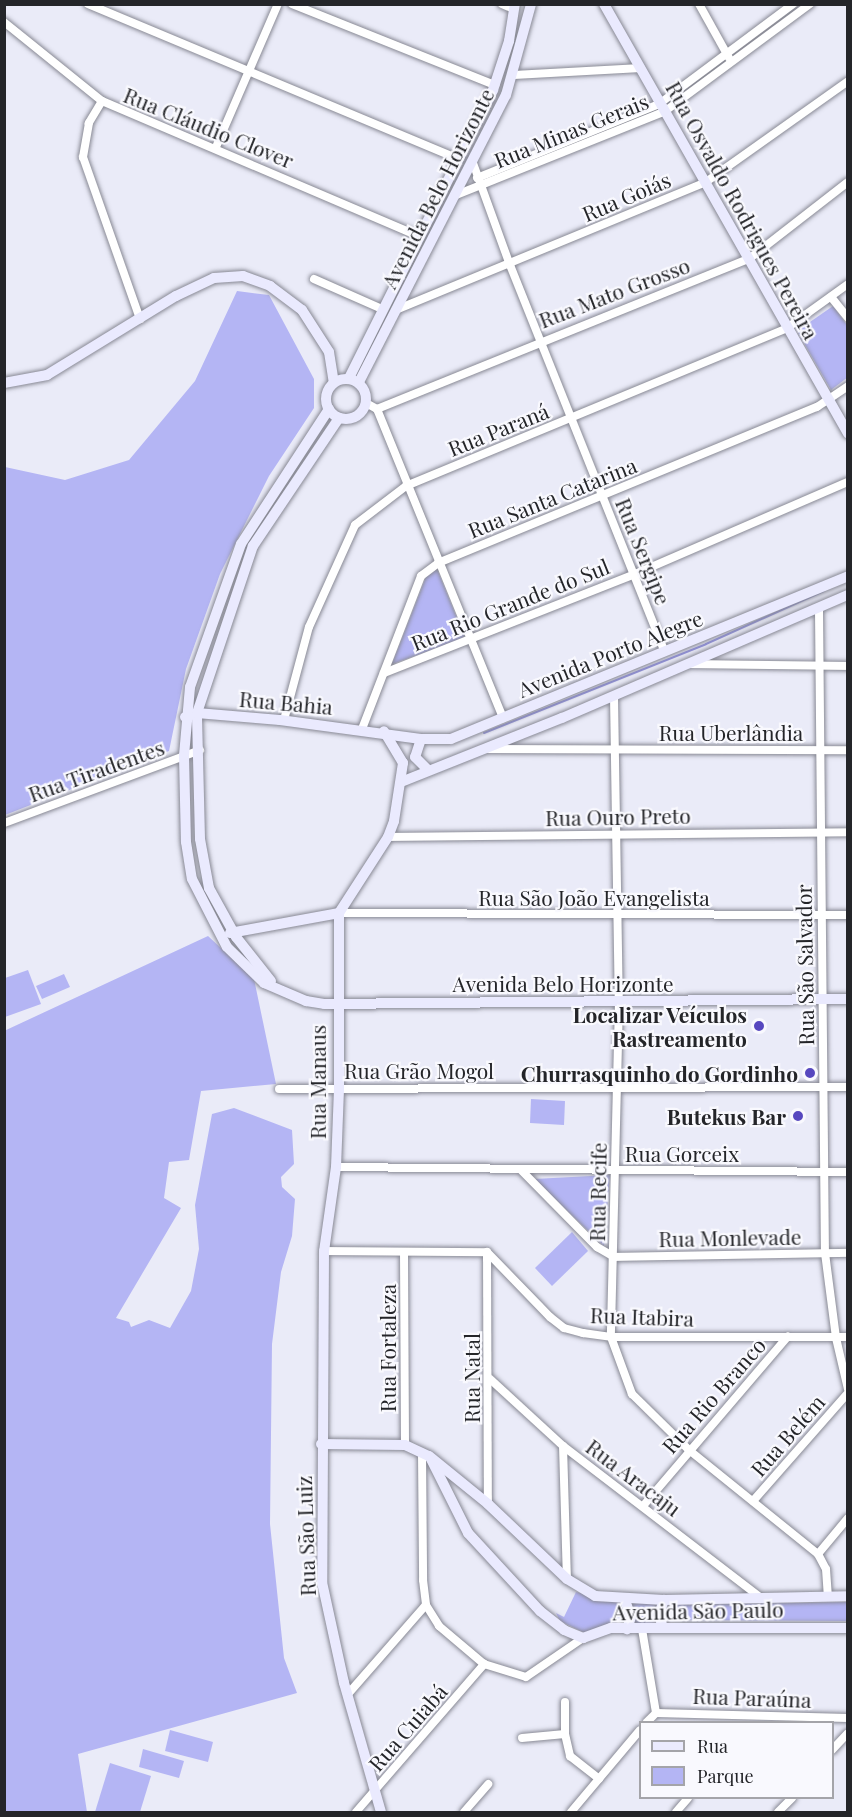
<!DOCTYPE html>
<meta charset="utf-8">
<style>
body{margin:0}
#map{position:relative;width:852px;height:1817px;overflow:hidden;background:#eaebf8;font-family:"Playfair Display",serif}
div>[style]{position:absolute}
.green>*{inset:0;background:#b4b5f4}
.stream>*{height:2px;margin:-1px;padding:0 1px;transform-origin:1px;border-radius:1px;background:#8f8fd8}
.roads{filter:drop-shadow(0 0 2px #888994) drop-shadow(0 0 2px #888994)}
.street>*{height:8px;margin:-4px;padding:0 4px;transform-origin:4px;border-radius:4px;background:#fff}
.secondary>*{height:10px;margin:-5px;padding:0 5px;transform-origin:5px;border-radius:5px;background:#eaeafe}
.secondary>.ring{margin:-5px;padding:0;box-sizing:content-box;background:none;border:10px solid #eaeafe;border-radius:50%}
.dots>*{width:16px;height:16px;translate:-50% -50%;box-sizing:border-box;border:3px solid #f9f9fe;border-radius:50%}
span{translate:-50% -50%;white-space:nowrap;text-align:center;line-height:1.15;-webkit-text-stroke:4.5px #f9f9fe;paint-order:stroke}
.street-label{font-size:21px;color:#242529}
.poi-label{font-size:21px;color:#242529;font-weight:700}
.right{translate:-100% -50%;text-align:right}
.frame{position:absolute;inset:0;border:6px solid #242529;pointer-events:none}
.legend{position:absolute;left:639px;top:1721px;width:195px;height:78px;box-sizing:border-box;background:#f9f9fe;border:2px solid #a4a4a9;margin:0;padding:8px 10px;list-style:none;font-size:18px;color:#242529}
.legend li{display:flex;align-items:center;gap:12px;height:30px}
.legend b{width:30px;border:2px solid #a4a4a9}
</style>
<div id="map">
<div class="green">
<div style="clip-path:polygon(237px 291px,269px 295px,314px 379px,314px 408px,269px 476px,220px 574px,186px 669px,169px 751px,5px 815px,5px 467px,65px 480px,129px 460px,195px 381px)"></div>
<div style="clip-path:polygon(833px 306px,847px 325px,848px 377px,831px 390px,797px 331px)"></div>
<div style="clip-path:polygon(437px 569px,465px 638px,392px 664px,426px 577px)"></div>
<div style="clip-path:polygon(208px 936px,254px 979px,276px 1084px,201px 1091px,189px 1160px,169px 1162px,164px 1198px,181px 1208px,116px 1318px,129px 1322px,131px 1327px,149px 1320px,170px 1328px,191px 1291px,199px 1249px,195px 1205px,212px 1114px,234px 1108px,292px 1130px,294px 1164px,281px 1177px,282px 1187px,295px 1199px,292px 1236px,281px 1272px,272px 1344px,270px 1524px,284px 1658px,297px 1693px,78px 1754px,87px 1812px,5px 1812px,4px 1031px)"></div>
<div style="clip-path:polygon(28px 970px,41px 1004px,5px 1017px,5px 978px)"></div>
<div style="clip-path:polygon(64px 974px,70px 987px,42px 999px,36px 986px)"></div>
<div style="clip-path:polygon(531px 1099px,565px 1101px,564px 1125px,530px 1123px)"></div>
<div style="clip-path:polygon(610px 1175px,604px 1246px,534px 1179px)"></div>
<div style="clip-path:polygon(572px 1232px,588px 1251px,552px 1286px,535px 1268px)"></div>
<div style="clip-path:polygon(576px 1592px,621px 1601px,627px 1613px,625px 1620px,585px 1633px,560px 1621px,556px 1613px,564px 1617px)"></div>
<div style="clip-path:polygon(631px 1602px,659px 1602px,654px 1612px,659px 1625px,633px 1625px)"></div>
<div style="clip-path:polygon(847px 1602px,847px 1621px,673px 1620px,671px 1605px)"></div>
<div style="clip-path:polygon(170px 1730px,213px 1742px,208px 1762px,165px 1751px)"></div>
<div style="clip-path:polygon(143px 1749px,184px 1761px,179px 1778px,139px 1767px)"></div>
<div style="clip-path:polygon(110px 1763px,151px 1776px,140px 1812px,95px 1812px)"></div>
</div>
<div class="stream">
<div style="left:484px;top:733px;width:239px;rotate:-21.8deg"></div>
<div style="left:706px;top:644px;width:129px;rotate:-24.2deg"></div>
</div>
<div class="roads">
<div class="street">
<div style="left:88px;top:4px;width:401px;rotate:22.7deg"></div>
<div style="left:292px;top:4px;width:219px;rotate:21.8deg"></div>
<div style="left:502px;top:4px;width:13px;rotate:23deg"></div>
<div style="left:699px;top:4px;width:62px;rotate:60.9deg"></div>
<div style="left:4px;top:22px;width:126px;rotate:38.9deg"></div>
<div style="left:102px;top:101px;width:344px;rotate:23.1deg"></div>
<div style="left:514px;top:75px;width:127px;rotate:-3.2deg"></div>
<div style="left:102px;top:101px;width:26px;rotate:121deg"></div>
<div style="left:89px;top:123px;width:35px;rotate:100deg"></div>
<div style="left:83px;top:157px;width:172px;rotate:70.6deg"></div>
<div style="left:216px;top:147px;width:156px;rotate:-66.6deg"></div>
<div style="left:473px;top:163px;width:109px;rotate:70.1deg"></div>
<div style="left:510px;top:265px;width:416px;rotate:68.2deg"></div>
<div style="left:477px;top:178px;width:196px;rotate:-22.1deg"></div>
<div style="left:659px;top:104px;width:167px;rotate:-36.7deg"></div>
<div style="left:456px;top:195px;width:224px;rotate:-21.8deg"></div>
<div style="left:664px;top:112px;width:182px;rotate:-36.5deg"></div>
<div style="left:314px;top:279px;width:74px;rotate:23.8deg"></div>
<div style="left:831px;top:297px;width:27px;rotate:51deg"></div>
<div style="left:398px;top:309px;width:333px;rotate:-22.4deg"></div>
<div style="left:706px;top:182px;width:174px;rotate:-35.4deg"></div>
<div style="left:366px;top:403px;width:13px;rotate:29deg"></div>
<div style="left:377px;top:409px;width:334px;rotate:67.8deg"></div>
<div style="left:377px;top:409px;width:401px;rotate:-22deg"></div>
<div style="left:749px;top:259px;width:125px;rotate:-37.9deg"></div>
<div style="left:819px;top:610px;width:643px;rotate:89.47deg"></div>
<div style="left:825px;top:1253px;width:86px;rotate:82.6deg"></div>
<div style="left:836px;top:1338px;width:52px;rotate:76.8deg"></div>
<div style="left:690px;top:664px;width:158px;rotate:0.7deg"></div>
<div style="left:384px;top:673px;width:270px;rotate:-21.5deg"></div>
<div style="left:635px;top:574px;width:232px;rotate:-23.4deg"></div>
<div style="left:614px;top:696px;width:306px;rotate:89.1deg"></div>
<div style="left:619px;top:1002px;width:335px;rotate:91.4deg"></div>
<div style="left:611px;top:1337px;width:61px;rotate:69.8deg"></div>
<div style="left:632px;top:1394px;width:80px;rotate:44.5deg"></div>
<div style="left:689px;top:1450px;width:166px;rotate:38.9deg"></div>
<div style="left:818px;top:1554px;width:17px;rotate:62deg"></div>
<div style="left:826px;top:1569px;width:27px;rotate:86deg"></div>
<div style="left:284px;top:720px;width:96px;rotate:-75deg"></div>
<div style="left:309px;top:627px;width:112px;rotate:-65.7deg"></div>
<div style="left:355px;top:525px;width:64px;rotate:-37.4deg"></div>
<div style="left:406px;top:486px;width:412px;rotate:-22.5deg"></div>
<div style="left:787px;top:328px;width:75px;rotate:-35.8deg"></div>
<div style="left:362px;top:729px;width:164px;rotate:-68.9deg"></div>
<div style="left:421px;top:576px;width:21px;rotate:-37deg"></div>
<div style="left:438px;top:563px;width:410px;rotate:-22.4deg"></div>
<div style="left:817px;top:407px;width:37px;rotate:-34deg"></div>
<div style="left:489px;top:749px;width:359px;rotate:0.2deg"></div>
<div style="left:4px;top:823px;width:209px;rotate:-20.4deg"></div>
<div style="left:388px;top:837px;width:460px;rotate:-0.6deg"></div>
<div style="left:339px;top:913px;width:509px;rotate:0.23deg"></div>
<div style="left:279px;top:1089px;width:569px;rotate:-0.2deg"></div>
<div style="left:336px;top:1167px;width:512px;rotate:0.56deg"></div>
<div style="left:522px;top:1171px;width:107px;rotate:45.4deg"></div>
<div style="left:597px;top:1247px;width:20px;rotate:30deg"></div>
<div style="left:324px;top:1251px;width:163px;rotate:0.4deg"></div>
<div style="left:487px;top:1252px;width:91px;rotate:45.9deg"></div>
<div style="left:550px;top:1317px;width:18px;rotate:38deg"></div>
<div style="left:564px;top:1328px;width:20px;rotate:15deg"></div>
<div style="left:583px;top:1333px;width:28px;rotate:8deg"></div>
<div style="left:611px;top:1337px;width:237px"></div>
<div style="left:404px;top:1252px;width:193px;rotate:89.7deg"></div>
<div style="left:487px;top:1252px;width:252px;rotate:89.8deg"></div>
<div style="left:614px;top:1257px;width:234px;rotate:-1deg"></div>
<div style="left:490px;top:1379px;width:99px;rotate:42.5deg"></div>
<div style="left:563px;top:1446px;width:250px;rotate:37.5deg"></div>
<div style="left:563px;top:1446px;width:133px;rotate:88.3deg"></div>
<div style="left:422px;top:1453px;width:127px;rotate:89.5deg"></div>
<div style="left:423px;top:1580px;width:25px;rotate:83deg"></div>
<div style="left:426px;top:1605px;width:25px;rotate:58deg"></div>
<div style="left:439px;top:1626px;width:59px;rotate:40.2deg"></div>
<div style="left:484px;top:1664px;width:44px;rotate:17.2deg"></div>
<div style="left:526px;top:1677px;width:69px;rotate:-34.4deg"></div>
<div style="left:753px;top:1501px;width:144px;rotate:-48.7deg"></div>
<div style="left:643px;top:1506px;width:223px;rotate:-49.5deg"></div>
<div style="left:818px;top:1554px;width:47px;rotate:-50.2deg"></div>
<div style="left:642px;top:1629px;width:85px;rotate:80.5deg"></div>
<div style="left:656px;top:1713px;width:13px;rotate:135deg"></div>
<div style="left:348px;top:1694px;width:118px;rotate:-48.8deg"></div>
<div style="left:565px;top:1702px;width:32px;rotate:90deg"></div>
<div style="left:565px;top:1734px;width:23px;rotate:77deg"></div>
<div style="left:570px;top:1756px;width:37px;rotate:38deg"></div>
<div style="left:656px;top:1713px;width:192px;rotate:1.5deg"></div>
<div style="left:522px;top:1738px;width:43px;rotate:-5.3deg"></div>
<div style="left:832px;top:1750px;width:23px;rotate:-47deg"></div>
<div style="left:356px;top:1812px;width:196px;rotate:-49.1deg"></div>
<div style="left:464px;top:1812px;width:37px;rotate:-49deg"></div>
<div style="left:571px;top:1812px;width:107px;rotate:-49.9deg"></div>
<div style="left:676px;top:1812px;width:18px;rotate:-49deg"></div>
<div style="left:778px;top:1812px;width:20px;rotate:-45deg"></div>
</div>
<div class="secondary">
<div style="left:604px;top:4px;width:494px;rotate:60.4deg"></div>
<div style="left:349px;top:378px;width:322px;rotate:-63.4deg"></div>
<div style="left:493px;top:90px;width:52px;rotate:-71.9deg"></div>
<div style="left:509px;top:41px;width:37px;rotate:-81deg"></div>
<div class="ring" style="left:326px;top:379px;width:30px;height:30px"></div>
<div style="left:359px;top:382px;width:322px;rotate:-62.9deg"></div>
<div style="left:506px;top:95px;width:94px;rotate:-74.6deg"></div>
<div style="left:4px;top:383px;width:44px;rotate:-10.5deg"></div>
<div style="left:47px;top:375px;width:151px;rotate:-31.5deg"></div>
<div style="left:176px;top:296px;width:42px;rotate:-25.3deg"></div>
<div style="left:214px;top:278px;width:29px;rotate:-4deg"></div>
<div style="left:243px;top:276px;width:29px;rotate:20deg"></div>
<div style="left:270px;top:286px;width:40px;rotate:37deg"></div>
<div style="left:302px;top:310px;width:50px;rotate:57.3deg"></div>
<div style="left:329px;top:352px;width:31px;rotate:81deg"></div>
<div style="left:329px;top:409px;width:161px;rotate:123.1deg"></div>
<div style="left:241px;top:544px;width:152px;rotate:109.6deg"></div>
<div style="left:190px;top:687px;width:69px;rotate:95deg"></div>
<div style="left:184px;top:756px;width:86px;rotate:88.7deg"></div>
<div style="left:186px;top:842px;width:37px;rotate:81deg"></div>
<div style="left:192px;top:879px;width:76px;rotate:62.8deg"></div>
<div style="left:227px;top:947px;width:52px;rotate:44.2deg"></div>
<div style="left:264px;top:983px;width:46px;rotate:23.2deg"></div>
<div style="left:306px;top:1001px;width:18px;rotate:9deg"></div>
<div style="left:324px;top:1004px;width:524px;rotate:-0.55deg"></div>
<div style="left:185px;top:717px;width:13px;rotate:-18deg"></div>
<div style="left:197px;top:713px;width:83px;rotate:4.8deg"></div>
<div style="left:280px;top:720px;width:142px;rotate:7.7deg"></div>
<div style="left:421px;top:739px;width:30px"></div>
<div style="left:451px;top:739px;width:429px;rotate:-22.3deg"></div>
<div style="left:421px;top:739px;width:19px;rotate:108deg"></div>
<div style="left:415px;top:757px;width:17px;rotate:45deg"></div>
<div style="left:401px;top:782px;width:173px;rotate:-21.7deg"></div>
<div style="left:562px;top:718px;width:311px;rotate:-23.3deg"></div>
<div style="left:339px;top:913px;width:176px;rotate:90deg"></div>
<div style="left:339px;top:1089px;width:78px;rotate:92.2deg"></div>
<div style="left:336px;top:1167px;width:85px;rotate:98.1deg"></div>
<div style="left:324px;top:1251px;width:331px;rotate:90.3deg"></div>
<div style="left:322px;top:1582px;width:103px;rotate:77.7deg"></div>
<div style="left:344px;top:1683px;width:134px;rotate:74deg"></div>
<div style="left:230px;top:933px;width:111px;rotate:-10.4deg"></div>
<div style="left:339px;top:913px;width:90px;rotate:-57.2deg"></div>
<div style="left:388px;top:837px;width:17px;rotate:-69deg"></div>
<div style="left:394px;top:821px;width:59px;rotate:-81.2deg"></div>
<div style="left:403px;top:763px;width:37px;rotate:-121deg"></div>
<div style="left:271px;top:981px;width:56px;rotate:-128.5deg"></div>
<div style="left:236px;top:937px;width:56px;rotate:-118.9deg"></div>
<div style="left:209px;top:888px;width:50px;rotate:-100.4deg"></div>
<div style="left:200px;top:839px;width:126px;rotate:-91.4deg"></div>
<div style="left:197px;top:713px;width:176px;rotate:-71.5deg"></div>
<div style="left:253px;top:546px;width:154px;rotate:-56.1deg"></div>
<div style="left:321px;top:1444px;width:84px;rotate:0.7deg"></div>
<div style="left:405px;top:1445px;width:26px;rotate:25deg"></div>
<div style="left:429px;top:1456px;width:76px;rotate:39.1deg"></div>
<div style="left:488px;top:1504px;width:109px;rotate:43.5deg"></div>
<div style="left:567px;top:1579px;width:33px;rotate:31deg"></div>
<div style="left:595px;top:1596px;width:69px;rotate:3.3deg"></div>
<div style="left:664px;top:1600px;width:184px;rotate:-1.2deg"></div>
<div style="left:431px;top:1459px;width:83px;rotate:63.4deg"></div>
<div style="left:468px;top:1533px;width:106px;rotate:47.3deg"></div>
<div style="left:540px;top:1611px;width:31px;rotate:38deg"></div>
<div style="left:564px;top:1630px;width:21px;rotate:23deg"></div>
<div style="left:583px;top:1638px;width:30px;rotate:-20deg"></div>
<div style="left:611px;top:1628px;width:237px"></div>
<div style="left:625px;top:1600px;width:18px;rotate:71deg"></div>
<div style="left:631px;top:1617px;width:13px;rotate:108deg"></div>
<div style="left:663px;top:1628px;width:14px;rotate:-107deg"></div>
<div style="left:659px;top:1615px;width:16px;rotate:-72deg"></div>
</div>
</div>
<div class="dots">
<div style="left:759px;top:1026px;background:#5748bf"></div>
<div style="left:810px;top:1073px;background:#5748bf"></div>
<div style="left:798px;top:1116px;background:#5748bf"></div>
</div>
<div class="street-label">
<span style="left:209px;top:127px;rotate:22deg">Rua Cláudio Clover</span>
<span style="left:571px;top:130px;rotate:-22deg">Rua Minas Gerais</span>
<span style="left:437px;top:188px;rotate:-63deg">Avenida Belo Horizonte</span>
<span style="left:626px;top:196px;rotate:-23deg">Rua Goiás</span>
<span style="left:743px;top:210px;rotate:61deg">Rua Osvaldo Rodrigues Pereira</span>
<span style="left:614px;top:292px;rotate:-21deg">Rua Mato Grosso</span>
<span style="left:498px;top:429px;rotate:-22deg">Rua Paraná</span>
<span style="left:552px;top:497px;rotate:-22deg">Rua Santa Catarina</span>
<span style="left:644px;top:551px;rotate:68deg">Rua Sergipe</span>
<span style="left:510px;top:604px;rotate:-22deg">Rua Rio Grande do Sul</span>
<span style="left:610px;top:653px;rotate:-22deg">Avenida Porto Alegre</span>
<span style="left:286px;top:702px;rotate:5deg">Rua Bahia</span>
<span style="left:731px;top:732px">Rua Uberlândia</span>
<span style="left:96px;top:770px;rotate:-20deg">Rua Tiradentes</span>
<span style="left:618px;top:816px;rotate:-1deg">Rua Ouro Preto</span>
<span style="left:594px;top:897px">Rua São João Evangelista</span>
<span style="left:804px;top:965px;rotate:-91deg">Rua São Salvador</span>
<span style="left:563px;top:983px">Avenida Belo Horizonte</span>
<span style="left:419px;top:1070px">Rua Grão Mogol</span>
<span style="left:317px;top:1082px;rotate:-90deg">Rua Manaus</span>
<span style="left:682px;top:1153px">Rua Gorceix</span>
<span style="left:597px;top:1192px;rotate:-89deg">Rua Recife</span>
<span style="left:730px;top:1237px;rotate:-1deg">Rua Monlevade</span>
<span style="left:642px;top:1316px;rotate:2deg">Rua Itabira</span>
<span style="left:387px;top:1348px;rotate:-90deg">Rua Fortaleza</span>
<span style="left:471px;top:1378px;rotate:-90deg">Rua Natal</span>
<span style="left:713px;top:1395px;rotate:-49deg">Rua Rio Branco</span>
<span style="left:787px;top:1435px;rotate:-49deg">Rua Belém</span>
<span style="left:634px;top:1477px;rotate:37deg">Rua Aracaju</span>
<span style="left:305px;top:1536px;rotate:-92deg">Rua São Luiz</span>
<span style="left:698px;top:1610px;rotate:-1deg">Avenida São Paulo</span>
<span style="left:752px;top:1697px;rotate:2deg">Rua Paraúna</span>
<span style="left:407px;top:1727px;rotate:-49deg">Rua Cuiabá</span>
</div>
<div class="poi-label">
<span class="right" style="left:747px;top:1026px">Localizar Veículos<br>Rastreamento</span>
<span class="right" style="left:798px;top:1073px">Churrasquinho do Gordinho</span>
<span class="right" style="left:786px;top:1116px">Butekus Bar</span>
</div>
<div class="frame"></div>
<ul class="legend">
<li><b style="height:8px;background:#eaeafe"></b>Rua</li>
<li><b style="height:16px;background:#b4b5f4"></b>Parque</li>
</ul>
</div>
